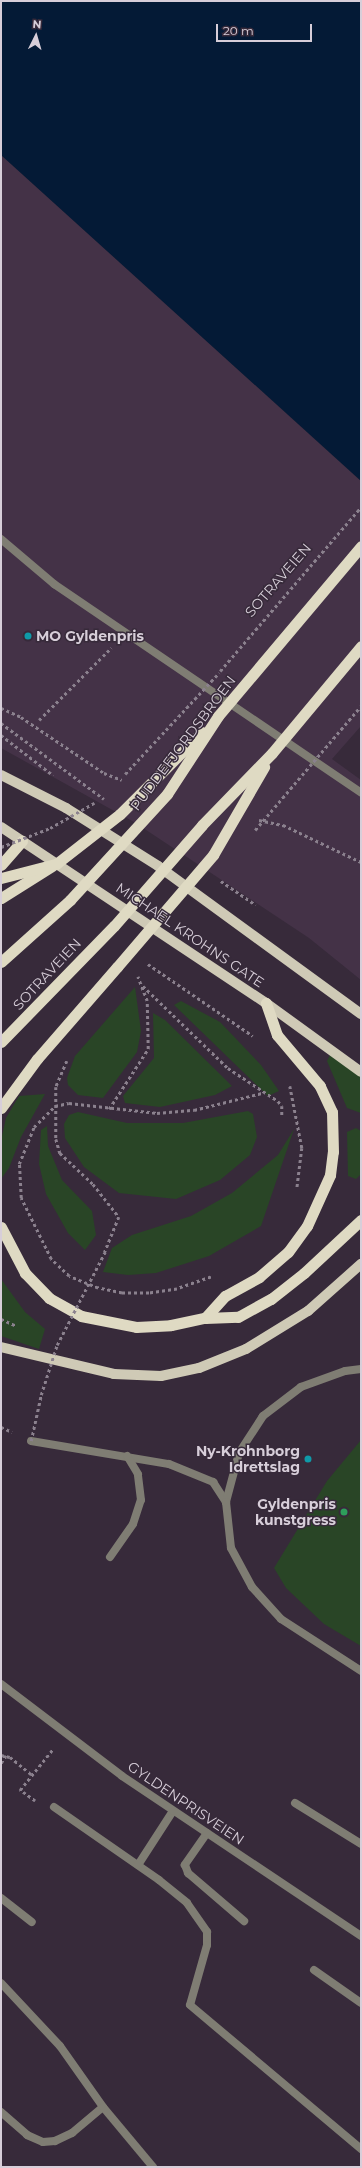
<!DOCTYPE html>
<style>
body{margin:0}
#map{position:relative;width:362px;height:2168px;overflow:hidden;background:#372a3a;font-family:Montserrat,sans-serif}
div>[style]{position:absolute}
.built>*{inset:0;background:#443247}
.green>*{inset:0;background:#294526}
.water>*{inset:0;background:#041a36}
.path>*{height:2.5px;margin-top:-1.25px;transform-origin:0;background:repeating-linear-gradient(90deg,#8b818e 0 3px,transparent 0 6px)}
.service>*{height:8px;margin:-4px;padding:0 4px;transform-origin:4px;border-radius:4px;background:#7f7d73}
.minor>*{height:8px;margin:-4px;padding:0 4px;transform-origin:4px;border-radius:4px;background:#7f7d73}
.tertiary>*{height:8px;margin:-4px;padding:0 4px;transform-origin:4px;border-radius:4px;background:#7f7d73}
.primary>*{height:10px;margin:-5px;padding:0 5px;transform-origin:5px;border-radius:5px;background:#cfcab6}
.trunk>*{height:11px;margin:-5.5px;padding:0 5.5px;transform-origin:5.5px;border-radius:5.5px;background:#dfdac3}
.path-bridge>*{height:2.5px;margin-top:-1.25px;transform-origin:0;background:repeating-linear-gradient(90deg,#8b818e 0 3px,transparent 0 6px)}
.trunk-bridge>*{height:11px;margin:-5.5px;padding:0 5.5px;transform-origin:5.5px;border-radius:5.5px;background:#dfdac3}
.dots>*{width:11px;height:11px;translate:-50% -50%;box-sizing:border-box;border:2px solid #372a3a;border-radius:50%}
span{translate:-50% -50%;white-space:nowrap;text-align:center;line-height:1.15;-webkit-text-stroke:3px #372a3a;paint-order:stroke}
.street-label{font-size:14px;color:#d7ced9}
.poi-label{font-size:14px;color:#d7ced9;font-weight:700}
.left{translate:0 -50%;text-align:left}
.right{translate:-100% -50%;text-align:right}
.frame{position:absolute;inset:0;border:2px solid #d7ced9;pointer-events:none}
.north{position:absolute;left:16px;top:16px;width:40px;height:40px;-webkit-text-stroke:3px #372a3a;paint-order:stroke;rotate:5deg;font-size:11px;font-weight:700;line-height:16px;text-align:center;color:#d7ced9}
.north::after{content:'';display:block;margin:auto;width:14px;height:18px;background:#d7ced9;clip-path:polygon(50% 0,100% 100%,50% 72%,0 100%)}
.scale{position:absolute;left:216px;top:24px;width:96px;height:18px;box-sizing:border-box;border:2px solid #d7ced9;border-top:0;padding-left:5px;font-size:12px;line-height:14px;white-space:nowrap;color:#d7ced9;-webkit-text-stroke:3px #372a3a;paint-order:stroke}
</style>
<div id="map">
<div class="built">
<div style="clip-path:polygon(1px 155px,361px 481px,361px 726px,332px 759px,361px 780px,361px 980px,309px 938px,134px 822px,1px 748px)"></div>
</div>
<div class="green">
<div style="clip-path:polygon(135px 987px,141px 1031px,137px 1052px,103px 1098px,78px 1095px,68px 1085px,67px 1078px,75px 1056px)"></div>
<div style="clip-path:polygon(181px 1001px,220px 1022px,261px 1065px,279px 1091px,268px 1096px,174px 1005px)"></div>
<div style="clip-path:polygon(153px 1013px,165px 1020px,232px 1086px,215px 1095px,160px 1107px,125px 1103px,123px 1096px,154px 1058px)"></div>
<div style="clip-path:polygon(330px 1055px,361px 1077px,361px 1113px,347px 1108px,327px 1061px)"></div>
<div style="clip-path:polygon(45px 1094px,21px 1137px,9px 1168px,1px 1179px,1px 1140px,6px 1118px,19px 1096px)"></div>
<div style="clip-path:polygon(248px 1111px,253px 1114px,257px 1137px,250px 1155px,220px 1180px,176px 1199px,119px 1193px,84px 1167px,65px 1138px,64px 1124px,69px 1115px,78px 1112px,127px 1123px,183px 1123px)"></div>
<div style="clip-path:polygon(47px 1126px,48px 1146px,62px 1180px,92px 1211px,96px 1235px,85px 1250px,68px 1233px,46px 1194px,39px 1164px,41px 1130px)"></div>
<div style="clip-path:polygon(356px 1128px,361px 1131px,361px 1174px,356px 1179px,348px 1176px,347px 1132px)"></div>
<div style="clip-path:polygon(294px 1129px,261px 1226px,209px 1256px,156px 1273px,128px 1275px,103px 1272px,112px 1248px,132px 1235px,191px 1216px,232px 1193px,278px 1155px)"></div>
<div style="clip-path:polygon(1px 1279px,25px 1312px,45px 1329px,39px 1349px,1px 1336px)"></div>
<div style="clip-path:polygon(361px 1440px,361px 1646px,324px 1624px,286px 1588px,274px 1568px,327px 1481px)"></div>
</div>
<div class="water">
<div style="clip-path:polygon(1px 1px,361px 1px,361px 481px,1px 155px)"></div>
</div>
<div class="path">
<div style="left:220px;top:671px;width:216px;rotate:-49.3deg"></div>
<div style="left:1px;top:708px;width:22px;rotate:24deg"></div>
<div style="left:21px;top:717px;width:100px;rotate:34deg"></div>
<div style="left:104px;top:773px;width:19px;rotate:21deg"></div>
<div style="left:39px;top:720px;width:102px;rotate:-45deg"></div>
<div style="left:1px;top:723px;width:128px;rotate:36.4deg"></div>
<div style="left:1px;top:735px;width:66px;rotate:37.6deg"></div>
<div style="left:259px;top:820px;width:25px;rotate:12deg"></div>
<div style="left:283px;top:825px;width:86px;rotate:25.4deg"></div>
<div style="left:221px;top:881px;width:42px;rotate:34.4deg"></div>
<div style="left:148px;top:964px;width:127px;rotate:34.4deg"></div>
<div style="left:143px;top:986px;width:118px;rotate:44deg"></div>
<div style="left:228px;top:1068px;width:60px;rotate:33.4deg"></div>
<div style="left:278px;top:1101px;width:6px;rotate:51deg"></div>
<div style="left:282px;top:1106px;width:11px;rotate:90deg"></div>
<div style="left:67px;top:1061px;width:28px;rotate:113deg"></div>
<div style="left:56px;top:1087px;width:52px;rotate:90deg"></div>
<div style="left:56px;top:1139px;width:15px;rotate:74deg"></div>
<div style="left:60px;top:1153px;width:45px;rotate:43.2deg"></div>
<div style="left:93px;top:1184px;width:42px;rotate:51.8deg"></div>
<div style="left:119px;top:1217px;width:38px;rotate:112deg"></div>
<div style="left:290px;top:1086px;width:63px;rotate:79deg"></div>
<div style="left:302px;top:1148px;width:41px;rotate:97deg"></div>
<div style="left:109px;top:1109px;width:72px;rotate:-57deg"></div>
<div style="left:148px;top:1049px;width:48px;rotate:-91.2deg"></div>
<div style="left:147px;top:1001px;width:26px;rotate:-111deg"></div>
<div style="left:211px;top:1277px;width:36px;rotate:161deg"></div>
<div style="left:177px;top:1289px;width:28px;rotate:172deg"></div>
<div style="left:149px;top:1293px;width:27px;rotate:180deg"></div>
<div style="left:122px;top:1293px;width:25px;rotate:-168deg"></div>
<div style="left:98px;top:1288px;width:31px;rotate:-158deg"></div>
<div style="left:69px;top:1276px;width:25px;rotate:-137deg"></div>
<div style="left:51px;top:1259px;width:68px;rotate:-116.2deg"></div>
<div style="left:21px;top:1198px;width:34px;rotate:-93deg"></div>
<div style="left:19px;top:1164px;width:40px;rotate:-68deg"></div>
<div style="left:34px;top:1127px;width:30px;rotate:-45deg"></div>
<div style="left:55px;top:1106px;width:14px;rotate:-12deg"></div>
<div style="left:69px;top:1103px;width:89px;rotate:6.5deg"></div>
<div style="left:157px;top:1113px;width:37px;rotate:-5deg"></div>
<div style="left:194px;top:1110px;width:70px;rotate:-14deg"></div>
<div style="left:1px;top:1319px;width:17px;rotate:24deg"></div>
<div style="left:1px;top:1427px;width:12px;rotate:24deg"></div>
<div style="left:1px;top:1755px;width:9px;rotate:13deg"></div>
<div style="left:10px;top:1757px;width:28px;rotate:39deg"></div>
<div style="left:1px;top:1763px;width:9px;rotate:-58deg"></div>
<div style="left:35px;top:1801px;width:19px;rotate:-144deg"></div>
<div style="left:20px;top:1790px;width:53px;rotate:-51.2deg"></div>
</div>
<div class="service">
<div style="left:295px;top:1803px;width:78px;rotate:31.8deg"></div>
<div style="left:54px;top:1807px;width:128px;rotate:34.8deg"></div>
<div style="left:159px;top:1880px;width:36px;rotate:39deg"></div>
<div style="left:187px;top:1903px;width:35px;rotate:55deg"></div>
<div style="left:207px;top:1932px;width:13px;rotate:90deg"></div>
<div style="left:207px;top:1945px;width:62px;rotate:105.8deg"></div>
<div style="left:190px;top:2005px;width:224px;rotate:40.1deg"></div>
<div style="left:207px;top:1833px;width:39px;rotate:125deg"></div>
<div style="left:185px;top:1865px;width:9px;rotate:69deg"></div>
<div style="left:188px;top:1873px;width:74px;rotate:40.6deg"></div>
<div style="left:138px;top:1865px;width:64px;rotate:-57.1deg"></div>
<div style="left:1px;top:1898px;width:39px;rotate:38deg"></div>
<div style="left:314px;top:1970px;width:57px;rotate:35.1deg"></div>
<div style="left:1px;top:2112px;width:35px;rotate:41deg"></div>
<div style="left:27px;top:2135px;width:17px;rotate:24deg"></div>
<div style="left:43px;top:2142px;width:12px;rotate:-5deg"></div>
<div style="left:55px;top:2141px;width:19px;rotate:-25deg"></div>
<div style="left:72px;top:2133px;width:40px;rotate:-40deg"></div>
</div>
<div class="minor">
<div style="left:31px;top:1441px;width:140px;rotate:9.5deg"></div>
<div style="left:169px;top:1464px;width:48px;rotate:22.2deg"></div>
<div style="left:213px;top:1482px;width:24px;rotate:57deg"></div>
<div style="left:110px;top:1557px;width:40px;rotate:-55.1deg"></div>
<div style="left:133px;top:1524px;width:25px;rotate:-72deg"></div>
<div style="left:141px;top:1500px;width:26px;rotate:-97deg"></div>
<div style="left:138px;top:1474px;width:21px;rotate:-121deg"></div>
</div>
<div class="tertiary">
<div style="left:1px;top:539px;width:70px;rotate:40.3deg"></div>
<div style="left:54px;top:584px;width:371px;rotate:34.2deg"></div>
<div style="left:361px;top:1369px;width:16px;rotate:173deg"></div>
<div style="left:345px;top:1371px;width:47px;rotate:160deg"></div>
<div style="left:301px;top:1387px;width:48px;rotate:142.7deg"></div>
<div style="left:263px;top:1416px;width:44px;rotate:123deg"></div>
<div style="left:239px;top:1453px;width:51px;rotate:104.9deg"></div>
<div style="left:226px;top:1502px;width:46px;rotate:83.8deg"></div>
<div style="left:231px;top:1548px;width:44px;rotate:61.7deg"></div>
<div style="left:252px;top:1587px;width:43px;rotate:47.8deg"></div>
<div style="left:281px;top:1619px;width:95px;rotate:33deg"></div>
<div style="left:1px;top:1684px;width:152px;rotate:37.2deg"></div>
<div style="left:122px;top:1776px;width:288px;rotate:33.8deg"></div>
<div style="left:1px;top:1983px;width:86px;rotate:46.9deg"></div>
<div style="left:60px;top:2046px;width:75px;rotate:54.8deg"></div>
<div style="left:103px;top:2107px;width:78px;rotate:50.2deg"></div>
</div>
<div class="primary">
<div style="left:1px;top:775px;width:73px;rotate:26.9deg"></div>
<div style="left:66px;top:808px;width:109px;rotate:32.2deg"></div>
<div style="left:158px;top:866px;width:251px;rotate:36.1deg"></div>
<div style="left:1px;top:827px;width:318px;rotate:33.6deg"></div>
<div style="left:266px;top:1003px;width:117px;rotate:36deg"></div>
<div style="left:1px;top:1347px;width:116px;rotate:13.4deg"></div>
<div style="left:114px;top:1374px;width:47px;rotate:2.4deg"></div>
<div style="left:161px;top:1376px;width:39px;rotate:-12deg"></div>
<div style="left:199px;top:1368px;width:51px;rotate:-22deg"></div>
<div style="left:246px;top:1349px;width:73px;rotate:-31.5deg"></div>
<div style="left:308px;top:1311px;width:71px;rotate:-41.6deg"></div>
</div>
<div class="trunk">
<div style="left:1px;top:865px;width:32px;rotate:-49deg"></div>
<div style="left:1px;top:898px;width:60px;rotate:-32.1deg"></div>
<div style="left:1px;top:962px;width:93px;rotate:-41.9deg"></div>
<div style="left:1px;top:1042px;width:162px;rotate:-45.8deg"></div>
<div style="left:1px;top:1108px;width:61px;rotate:-53.7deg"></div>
<div style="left:37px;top:1059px;width:122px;rotate:-49deg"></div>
<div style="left:1px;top:1227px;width:52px;rotate:62.4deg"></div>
<div style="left:25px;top:1273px;width:35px;rotate:46deg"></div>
<div style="left:49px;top:1298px;width:37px;rotate:29deg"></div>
<div style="left:81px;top:1316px;width:56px;rotate:11.3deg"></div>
<div style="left:136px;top:1327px;width:35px;rotate:-3deg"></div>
<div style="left:171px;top:1325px;width:35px;rotate:-12deg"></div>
<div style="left:205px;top:1318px;width:33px;rotate:-2deg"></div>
<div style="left:238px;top:1317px;width:38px;rotate:-29deg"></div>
<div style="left:271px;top:1299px;width:42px;rotate:-38.2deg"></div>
<div style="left:304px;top:1273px;width:78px;rotate:-42.9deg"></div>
<div style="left:205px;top:1318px;width:30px;rotate:-48deg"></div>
<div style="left:225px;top:1296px;width:39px;rotate:-29deg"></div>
<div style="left:259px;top:1277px;width:38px;rotate:-41deg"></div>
<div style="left:288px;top:1252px;width:32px;rotate:-54deg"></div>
<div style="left:307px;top:1226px;width:56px;rotate:-65.7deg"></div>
<div style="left:330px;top:1175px;width:23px;rotate:-83deg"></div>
<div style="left:333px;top:1152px;width:40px;rotate:-91.4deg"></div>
<div style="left:332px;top:1112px;width:29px;rotate:-115deg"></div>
<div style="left:320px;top:1086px;width:67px;rotate:-130.1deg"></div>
<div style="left:277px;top:1035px;width:34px;rotate:-109deg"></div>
</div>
<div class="path-bridge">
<div style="left:125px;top:774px;width:138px;rotate:-47.1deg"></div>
<div style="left:255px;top:830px;width:163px;rotate:-49.5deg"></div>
<div style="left:1px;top:847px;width:53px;rotate:-21.2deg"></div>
<div style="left:50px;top:828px;width:51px;rotate:-29.6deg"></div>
<div style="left:31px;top:1441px;width:47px;rotate:-77.7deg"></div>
<div style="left:41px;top:1395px;width:52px;rotate:-72.3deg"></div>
<div style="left:57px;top:1345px;width:105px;rotate:-62.7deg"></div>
</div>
<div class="trunk-bridge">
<div style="left:1px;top:878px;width:57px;rotate:-14.3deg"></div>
<div style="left:56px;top:864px;width:81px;rotate:-38deg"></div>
<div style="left:120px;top:814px;width:116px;rotate:-45deg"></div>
<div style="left:70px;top:900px;width:144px;rotate:-47.5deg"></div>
<div style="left:167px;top:794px;width:93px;rotate:-56.8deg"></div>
<div style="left:218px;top:716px;width:222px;rotate:-49.9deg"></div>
<div style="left:114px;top:926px;width:134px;rotate:-48.9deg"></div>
<div style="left:202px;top:825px;width:100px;rotate:-45.8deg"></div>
<div style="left:272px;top:753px;width:139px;rotate:-50.2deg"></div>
<div style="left:117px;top:967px;width:148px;rotate:-49.4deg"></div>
<div style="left:213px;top:855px;width:102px;rotate:-59.9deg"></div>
</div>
<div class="dots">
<div style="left:28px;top:636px;background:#0f9aa8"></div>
<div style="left:308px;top:1459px;background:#0f9aa8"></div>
<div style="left:344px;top:1512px;background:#2e9e5b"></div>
</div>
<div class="street-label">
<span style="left:278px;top:580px;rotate:-49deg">SOTRAVEIEN</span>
<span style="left:183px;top:743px;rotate:-53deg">PUDDEFJORDSBROEN</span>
<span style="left:190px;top:935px;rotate:34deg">MICHAEL KROHNS GATE</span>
<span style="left:47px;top:974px;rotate:-47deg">SOTRAVEIEN</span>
<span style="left:186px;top:1803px;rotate:34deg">GYLDENPRISVEIEN</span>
</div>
<div class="poi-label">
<span class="left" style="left:36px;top:636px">MO Gyldenpris</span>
<span class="right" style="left:300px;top:1459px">Ny-Krohnborg<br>Idrettslag</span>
<span class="right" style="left:336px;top:1512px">Gyldenpris<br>kunstgress</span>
</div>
<div class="frame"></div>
<div class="north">N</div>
<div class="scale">20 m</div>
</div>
